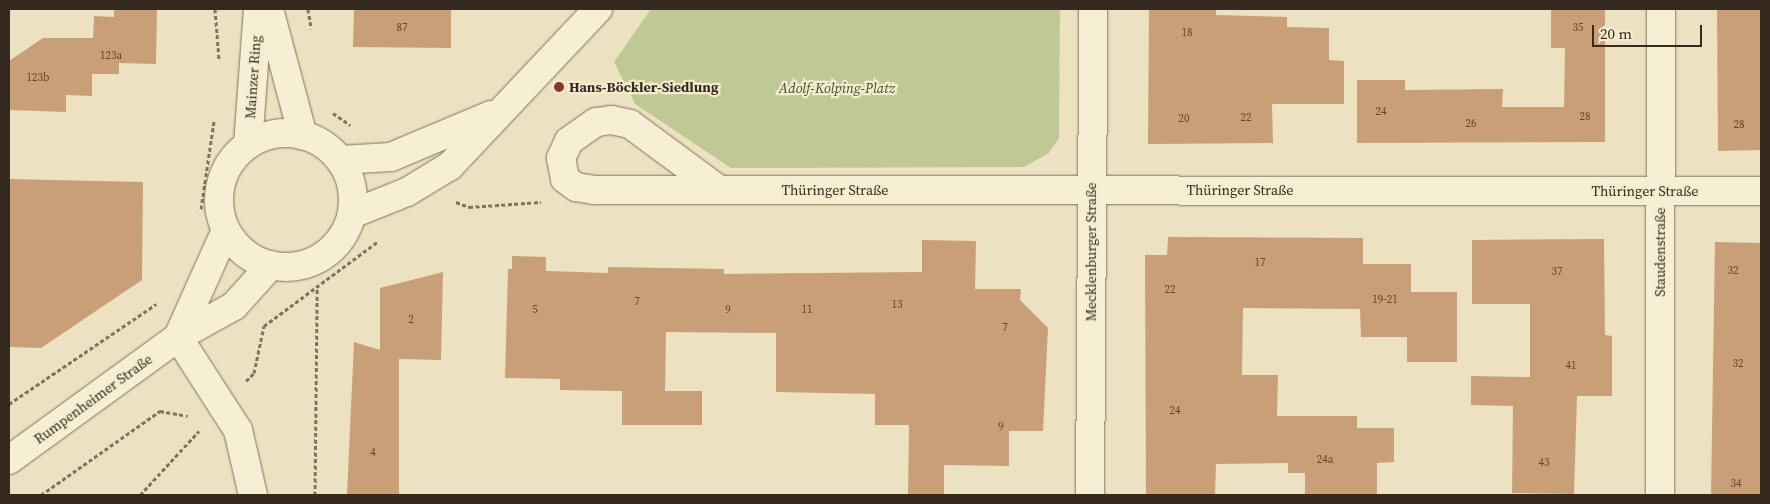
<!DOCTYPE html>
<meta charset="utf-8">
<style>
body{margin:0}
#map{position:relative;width:1770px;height:504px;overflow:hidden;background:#ece2c1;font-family:"Source Serif 4",serif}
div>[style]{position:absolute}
.green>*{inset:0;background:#c0c995}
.building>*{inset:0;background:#c99f78}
.path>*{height:3px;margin-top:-1.5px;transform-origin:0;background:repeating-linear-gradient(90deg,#847359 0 4px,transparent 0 6.5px)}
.roads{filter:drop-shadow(0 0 1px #847359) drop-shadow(0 0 1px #847359)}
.minor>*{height:28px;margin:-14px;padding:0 14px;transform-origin:14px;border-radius:14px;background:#f7efd3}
.minor>.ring{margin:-14px;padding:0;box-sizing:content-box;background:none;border:28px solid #f7efd3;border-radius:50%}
.dots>*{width:14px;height:14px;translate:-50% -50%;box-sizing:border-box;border:2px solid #f4ecd0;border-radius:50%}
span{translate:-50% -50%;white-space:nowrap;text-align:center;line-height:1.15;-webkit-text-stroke:4.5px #f4ecd0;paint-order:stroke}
.number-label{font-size:11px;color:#5a4734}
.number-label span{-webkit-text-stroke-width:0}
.street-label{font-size:14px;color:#352a1d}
.poi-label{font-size:14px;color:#352a1d;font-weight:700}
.left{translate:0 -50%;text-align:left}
.park-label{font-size:14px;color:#425024;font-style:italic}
.frame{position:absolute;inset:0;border:10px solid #352a1d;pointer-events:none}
.scale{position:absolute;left:1592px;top:25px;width:110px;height:22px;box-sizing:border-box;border:2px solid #352a1d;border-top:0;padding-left:6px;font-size:15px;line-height:18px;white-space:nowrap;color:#352a1d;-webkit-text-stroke:4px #f4ecd0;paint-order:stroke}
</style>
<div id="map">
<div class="green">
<div style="clip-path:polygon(651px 9px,1060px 9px,1059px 138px,1049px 153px,1024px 167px,731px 168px,635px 104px,614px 62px)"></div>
</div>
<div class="building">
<div style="clip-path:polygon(114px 9px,157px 9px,156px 64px,119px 63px,119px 74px,92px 74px,92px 96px,66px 95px,66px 112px,9px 110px,9px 61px,43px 38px,93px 38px,94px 16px,114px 17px)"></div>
<div style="clip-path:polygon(354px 9px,451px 9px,451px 48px,353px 47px)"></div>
<div style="clip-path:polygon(1149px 9px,1216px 9px,1216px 15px,1287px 17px,1287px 27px,1329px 28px,1329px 60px,1344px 61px,1344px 104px,1272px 104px,1273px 143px,1148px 144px)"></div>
<div style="clip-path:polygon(1551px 9px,1605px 9px,1605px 142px,1357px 143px,1357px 80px,1405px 80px,1405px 90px,1503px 89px,1502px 107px,1564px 107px,1565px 48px,1551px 48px)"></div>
<div style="clip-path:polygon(1717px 9px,1760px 9px,1761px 150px,1718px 151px)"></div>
<div style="clip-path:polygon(9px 179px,143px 182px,142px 280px,41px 348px,9px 347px)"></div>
<div style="clip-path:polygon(1168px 237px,1363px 238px,1363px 264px,1411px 264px,1411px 292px,1457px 292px,1457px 362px,1407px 362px,1407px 337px,1361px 337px,1360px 309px,1243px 308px,1242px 375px,1278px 375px,1277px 416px,1357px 416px,1357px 428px,1394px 428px,1394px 462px,1377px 463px,1377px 495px,1305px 495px,1305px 473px,1288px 473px,1288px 463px,1216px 464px,1215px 495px,1146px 495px,1145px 255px,1167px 255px)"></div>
<div style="clip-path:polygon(1604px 239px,1605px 335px,1612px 336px,1612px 396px,1577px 396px,1574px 494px,1512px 493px,1513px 406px,1471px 405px,1471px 376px,1530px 377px,1530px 304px,1472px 304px,1472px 240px)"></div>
<div style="clip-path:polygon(922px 240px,976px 241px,975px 289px,1021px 289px,1020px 300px,1048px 328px,1043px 431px,1009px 431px,1009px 466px,944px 465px,944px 495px,908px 495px,909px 425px,875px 425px,875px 394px,776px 392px,776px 333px,666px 332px,665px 391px,702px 391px,702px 425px,622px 425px,622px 391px,560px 390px,560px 379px,505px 378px,508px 269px,512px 269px,512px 256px,546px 257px,546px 271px,608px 273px,608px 267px,724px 269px,724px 274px,922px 272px)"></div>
<div style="clip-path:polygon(1715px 242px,1761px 243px,1761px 495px,1711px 495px)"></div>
<div style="clip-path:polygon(443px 272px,441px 360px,399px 359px,399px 495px,347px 495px,354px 342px,380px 350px,380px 288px)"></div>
</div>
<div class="path">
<div style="left:215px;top:9px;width:51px;rotate:85.5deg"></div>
<div style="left:308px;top:9px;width:20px;rotate:81deg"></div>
<div style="left:333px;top:113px;width:21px;rotate:35deg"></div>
<div style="left:456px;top:202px;width:14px;rotate:21deg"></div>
<div style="left:469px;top:207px;width:72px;rotate:-4deg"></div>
<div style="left:201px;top:209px;width:89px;rotate:-81.6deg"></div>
<div style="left:246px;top:381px;width:11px;rotate:-45deg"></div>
<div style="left:254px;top:373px;width:48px;rotate:-78deg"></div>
<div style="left:264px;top:326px;width:141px;rotate:-36.6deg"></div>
<div style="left:9px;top:404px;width:178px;rotate:-34.2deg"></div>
<div style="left:41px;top:495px;width:146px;rotate:-35.2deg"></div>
<div style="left:160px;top:411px;width:28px;rotate:10deg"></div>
<div style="left:140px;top:495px;width:87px;rotate:-47.3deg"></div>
<div style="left:315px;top:495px;width:206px;rotate:-89.4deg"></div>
</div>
<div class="roads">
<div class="minor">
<div style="left:269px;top:9px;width:131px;rotate:75deg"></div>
<div class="ring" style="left:219px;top:133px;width:106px;height:106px"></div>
<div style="left:248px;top:145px;width:136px;rotate:-85.8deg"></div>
<div style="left:340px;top:160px;width:51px;rotate:-3.4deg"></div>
<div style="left:391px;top:157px;width:108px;rotate:-22.8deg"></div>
<div style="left:718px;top:189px;width:109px;rotate:-143.5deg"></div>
<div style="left:630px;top:124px;width:19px;rotate:-168deg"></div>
<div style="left:611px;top:120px;width:15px;rotate:172deg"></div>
<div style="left:596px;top:122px;width:33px;rotate:145deg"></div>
<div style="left:569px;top:141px;width:19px;rotate:115deg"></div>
<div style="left:561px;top:158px;width:21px;rotate:79deg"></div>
<div style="left:565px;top:179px;width:14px;rotate:36deg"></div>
<div style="left:576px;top:187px;width:18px;rotate:9deg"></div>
<div style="left:594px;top:190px;width:1167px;rotate:0.05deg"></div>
<div style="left:352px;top:214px;width:59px;rotate:-21.8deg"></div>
<div style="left:407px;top:192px;width:50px;rotate:-31.2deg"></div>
<div style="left:450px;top:166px;width:216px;rotate:-46.7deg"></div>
<div style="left:178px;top:337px;width:111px;rotate:57.2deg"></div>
<div style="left:238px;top:430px;width:67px;rotate:77deg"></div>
<div style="left:178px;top:337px;width:117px;rotate:-65.8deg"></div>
<div style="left:9px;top:460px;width:209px;rotate:-36deg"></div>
<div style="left:178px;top:337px;width:64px;rotate:-29deg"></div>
<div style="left:234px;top:306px;width:55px;rotate:-47.9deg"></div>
<div style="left:1090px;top:495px;width:486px;rotate:-89.6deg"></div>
<div style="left:1660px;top:495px;width:486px;rotate:-89.9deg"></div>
</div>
</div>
<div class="dots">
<div style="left:559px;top:87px;background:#91312c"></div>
</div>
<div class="number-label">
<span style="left:402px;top:28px">87</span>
<span style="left:1578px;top:28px">35</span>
<span style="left:1187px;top:33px">18</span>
<span style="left:111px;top:56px">123a</span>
<span style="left:38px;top:78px">123b</span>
<span style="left:1381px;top:112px">24</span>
<span style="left:1585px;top:117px">28</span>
<span style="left:1246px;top:118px">22</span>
<span style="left:1184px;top:119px">20</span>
<span style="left:1471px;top:124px">26</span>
<span style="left:1739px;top:125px">28</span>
<span style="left:1260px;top:263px">17</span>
<span style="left:1733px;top:271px">32</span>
<span style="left:1557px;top:272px">37</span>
<span style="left:1170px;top:290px">22</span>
<span style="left:1385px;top:300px">19-21</span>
<span style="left:637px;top:302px">7</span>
<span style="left:897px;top:305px">13</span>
<span style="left:535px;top:310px">5</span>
<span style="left:728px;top:310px">9</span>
<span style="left:807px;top:310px">11</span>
<span style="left:411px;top:320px">2</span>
<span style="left:1005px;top:328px">7</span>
<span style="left:1738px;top:364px">32</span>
<span style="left:1571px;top:366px">41</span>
<span style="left:1175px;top:411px">24</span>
<span style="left:1001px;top:427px">9</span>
<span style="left:373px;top:453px">4</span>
<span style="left:1325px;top:460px">24a</span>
<span style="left:1544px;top:463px">43</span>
<span style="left:1736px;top:484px">34</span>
</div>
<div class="street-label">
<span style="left:253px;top:77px;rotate:-86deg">Mainzer Ring</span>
<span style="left:835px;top:190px">Thüringer Straße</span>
<span style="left:1240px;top:190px">Thüringer Straße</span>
<span style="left:1645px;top:191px">Thüringer Straße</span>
<span style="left:1091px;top:252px;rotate:-90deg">Mecklenburger Straße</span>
<span style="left:1660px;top:252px;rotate:-90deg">Staudenstraße</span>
<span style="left:93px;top:399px;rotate:-36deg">Rumpenheimer Straße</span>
</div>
<div class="poi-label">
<span class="left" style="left:569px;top:87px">Hans-Böckler-Siedlung</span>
</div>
<div class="park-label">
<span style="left:837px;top:88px">Adolf-Kolping-Platz</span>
</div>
<div class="frame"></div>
<div class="scale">20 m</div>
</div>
